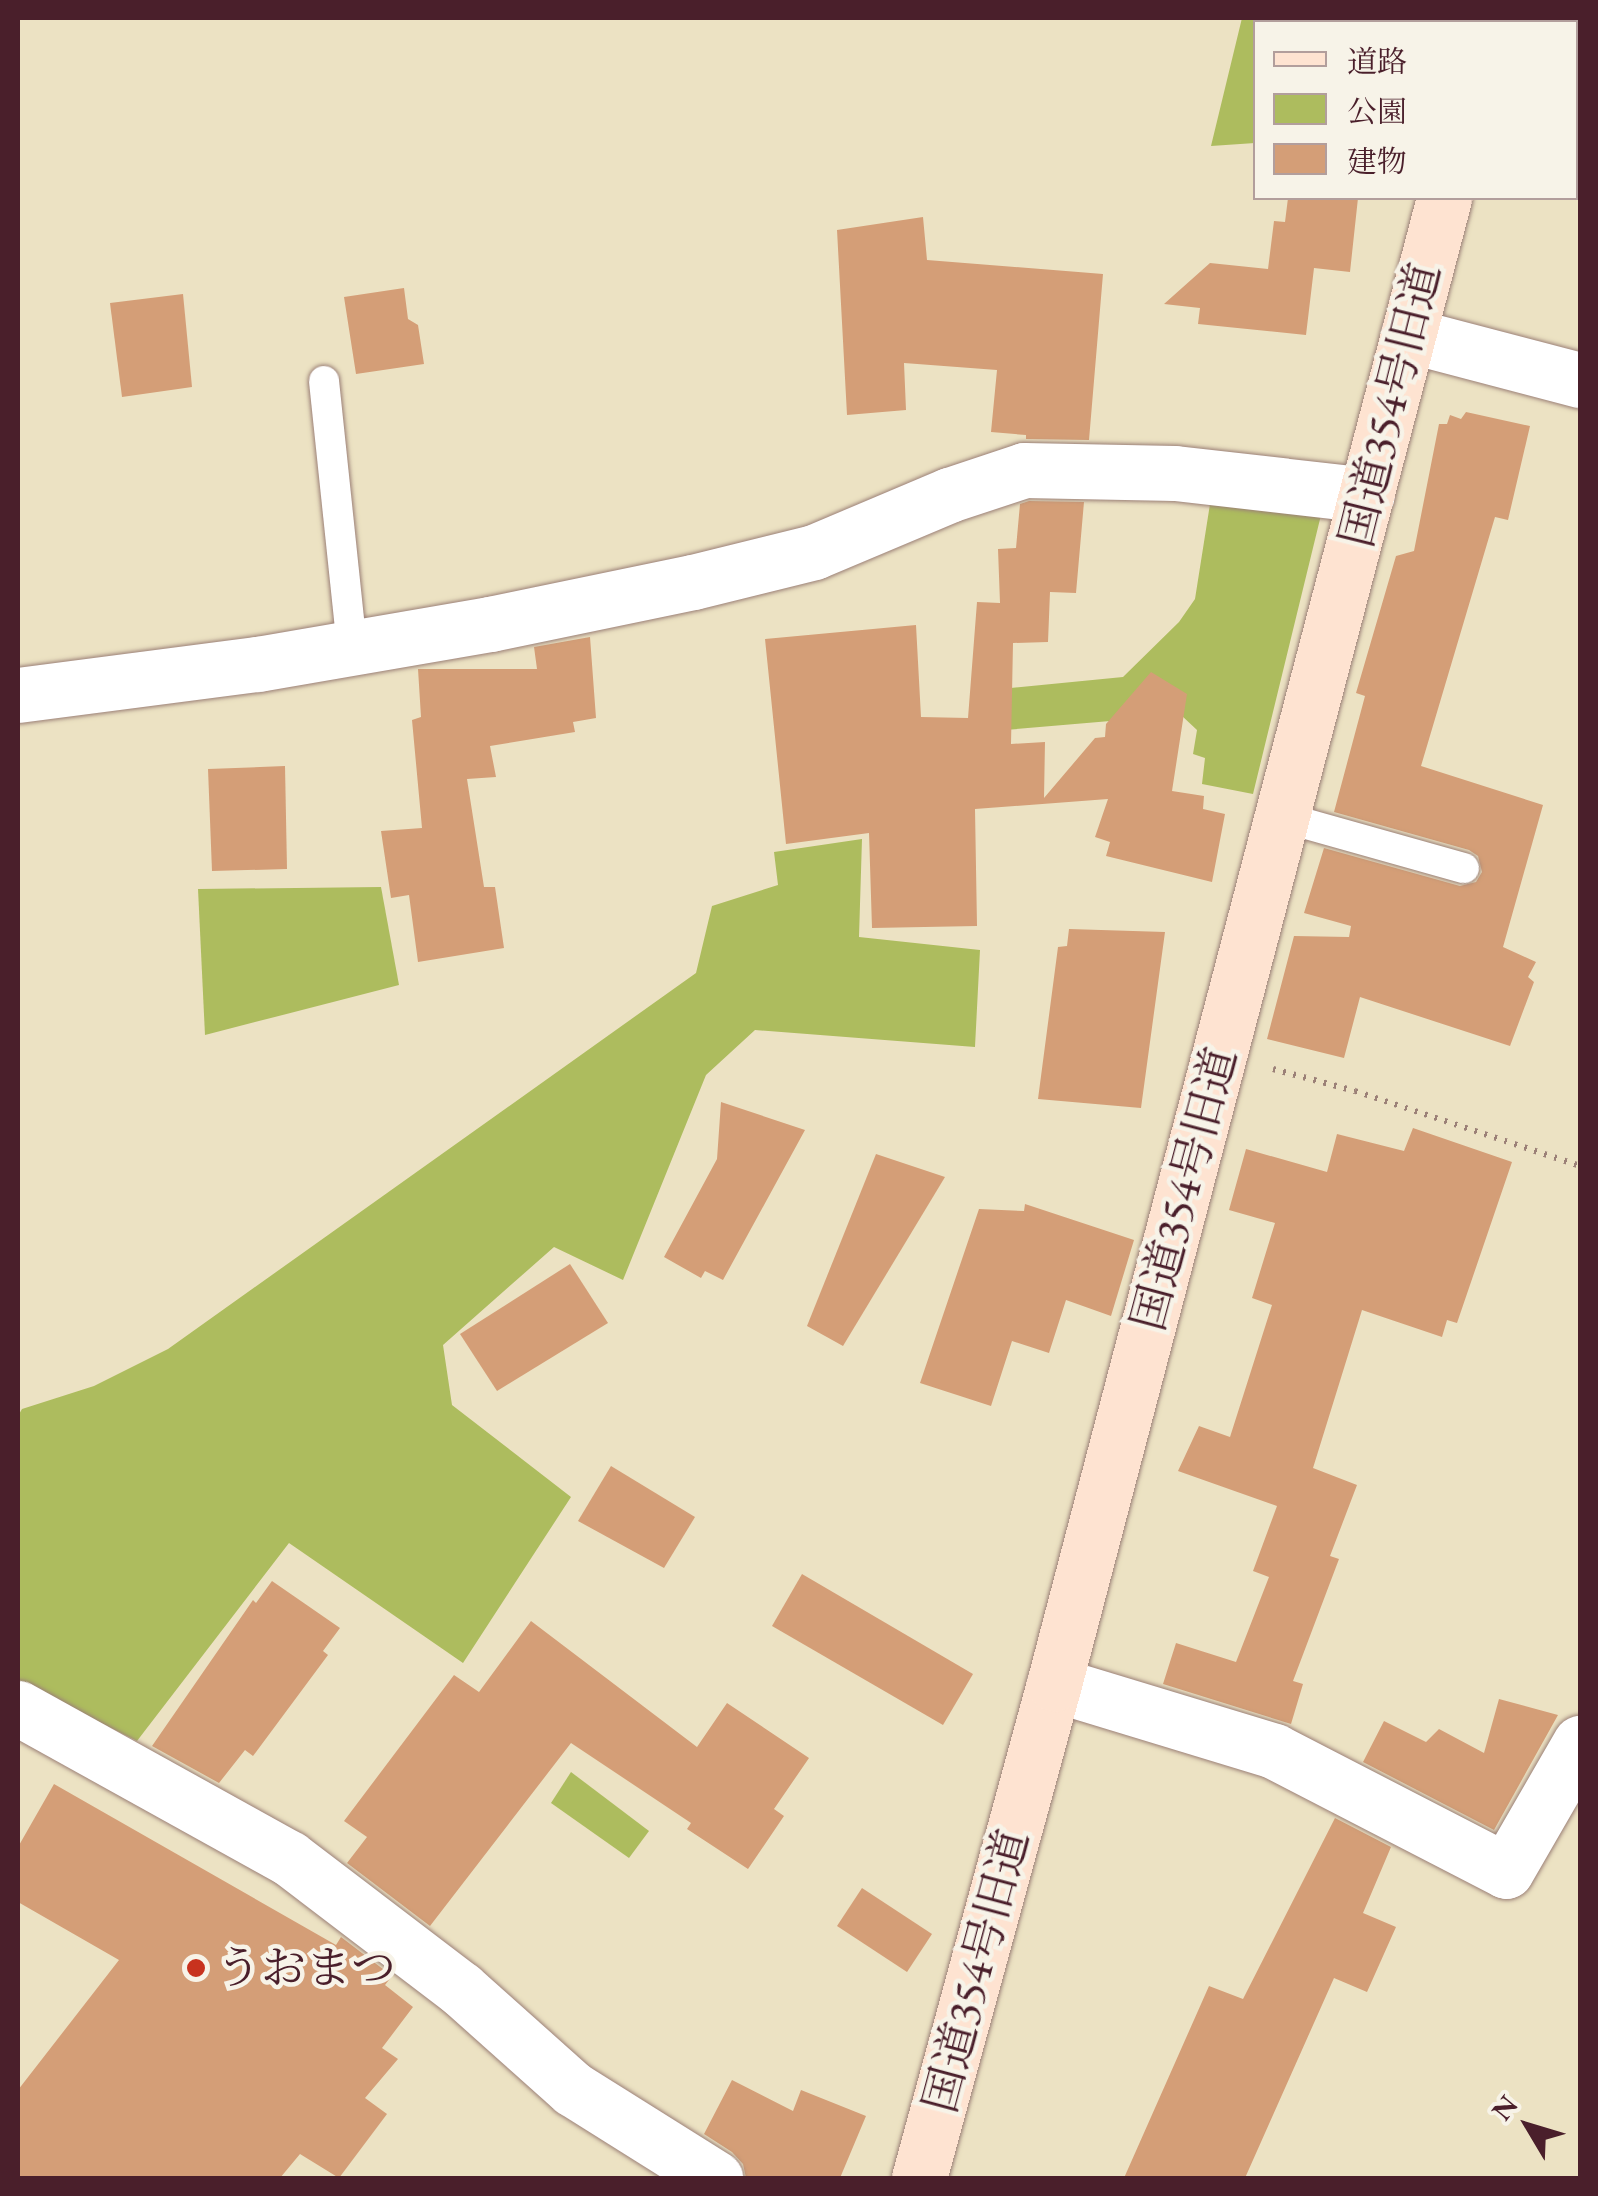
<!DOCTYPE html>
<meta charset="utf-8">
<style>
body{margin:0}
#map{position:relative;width:1598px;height:2196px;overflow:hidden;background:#ece2c3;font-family:"EB Garamond","Noto Serif JP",serif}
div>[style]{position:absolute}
.green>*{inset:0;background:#adbc5e}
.building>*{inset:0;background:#d49e77}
.path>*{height:6px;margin-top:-3px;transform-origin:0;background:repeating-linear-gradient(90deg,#9b8077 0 2.5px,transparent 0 10.5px)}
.roads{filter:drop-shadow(0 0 2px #9b8077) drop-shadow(0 0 2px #9b8077)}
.lane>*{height:30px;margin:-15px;padding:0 15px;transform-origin:15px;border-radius:15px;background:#fff}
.street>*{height:55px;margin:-27.5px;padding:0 27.5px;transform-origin:27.5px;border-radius:27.5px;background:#fff}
.secondary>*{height:55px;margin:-27.5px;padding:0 27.5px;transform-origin:27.5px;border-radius:27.5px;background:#fee3d1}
.dots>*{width:28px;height:28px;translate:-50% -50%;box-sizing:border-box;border:5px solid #f7f3e8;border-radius:50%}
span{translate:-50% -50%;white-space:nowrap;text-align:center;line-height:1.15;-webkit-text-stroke:9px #f7f3e8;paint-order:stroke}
.street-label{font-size:45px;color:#4a1f2b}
.poi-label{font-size:45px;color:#4a1f2b}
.left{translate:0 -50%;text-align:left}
.frame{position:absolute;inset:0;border:20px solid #4a1f2b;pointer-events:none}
.legend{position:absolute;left:1253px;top:20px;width:325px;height:180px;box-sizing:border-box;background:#f7f3e8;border:2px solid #b29e9c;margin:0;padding:12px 18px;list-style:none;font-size:30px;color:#4a1f2b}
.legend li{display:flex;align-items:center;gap:20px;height:50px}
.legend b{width:50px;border:2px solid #b29e9c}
.north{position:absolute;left:1478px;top:2076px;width:100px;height:100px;-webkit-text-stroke:8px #f7f3e8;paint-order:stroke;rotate:308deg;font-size:28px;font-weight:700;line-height:40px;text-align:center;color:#4a1f2b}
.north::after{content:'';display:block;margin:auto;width:35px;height:45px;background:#4a1f2b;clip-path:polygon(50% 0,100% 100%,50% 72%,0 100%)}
</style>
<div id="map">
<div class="green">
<div style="clip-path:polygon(1242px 18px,1459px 18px,1458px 22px,1256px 22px,1255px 143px,1211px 146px)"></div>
<div style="clip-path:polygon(1210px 504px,1321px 515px,1253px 794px,1202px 784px,1205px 758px,1193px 754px,1197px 730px,1181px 715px,1005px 730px,1001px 689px,1123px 677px,1179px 622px,1195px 599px)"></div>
<div style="clip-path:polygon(862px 839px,859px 937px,980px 950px,975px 1047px,755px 1030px,706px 1075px,623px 1280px,554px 1247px,443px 1345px,452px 1405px,571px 1497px,463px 1663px,289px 1543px,137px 1741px,18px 1681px,18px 1416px,22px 1409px,94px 1386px,168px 1349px,696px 973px,712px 906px,778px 885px,774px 852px)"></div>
<div style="clip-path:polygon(381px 887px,399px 985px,205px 1035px,198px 889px)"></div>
<div style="clip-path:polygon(571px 1772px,649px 1831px,629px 1858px,551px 1803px)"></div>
</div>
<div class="building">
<div style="clip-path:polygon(1288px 198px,1358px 198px,1350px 272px,1314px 268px,1306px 335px,1198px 324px,1200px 308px,1164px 304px,1210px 263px,1268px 269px,1274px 221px,1285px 222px)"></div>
<div style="clip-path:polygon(923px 217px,927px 260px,1103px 274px,1089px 440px,1026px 439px,1026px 435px,991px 432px,997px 370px,904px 363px,906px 410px,847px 415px,837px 230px)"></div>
<div style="clip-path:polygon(404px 288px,408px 319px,418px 325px,424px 364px,356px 374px,344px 297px)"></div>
<div style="clip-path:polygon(183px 294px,192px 387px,122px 397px,110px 303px)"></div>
<div style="clip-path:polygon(1466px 412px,1530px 426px,1508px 520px,1495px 517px,1421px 766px,1543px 805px,1503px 947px,1536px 962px,1528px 977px,1534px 982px,1510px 1046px,1360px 997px,1344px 1058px,1267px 1039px,1294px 936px,1349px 937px,1351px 926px,1304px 913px,1324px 848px,1460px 886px,1476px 882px,1482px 872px,1478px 856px,1469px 850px,1334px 812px,1365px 696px,1356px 693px,1396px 556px,1414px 551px,1439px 424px,1447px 424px,1450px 415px,1461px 419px)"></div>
<div style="clip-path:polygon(1029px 501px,1084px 502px,1076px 593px,1050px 592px,1048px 642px,1013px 643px,1011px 744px,1045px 742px,1044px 798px,1095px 738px,1105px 737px,1106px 724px,1151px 672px,1187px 694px,1172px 791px,1204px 796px,1203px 809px,1225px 814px,1212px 882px,1106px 856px,1110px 842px,1095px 837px,1108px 799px,975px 809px,977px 926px,872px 928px,869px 833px,786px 844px,765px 639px,916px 625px,921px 717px,968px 718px,977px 602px,1000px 603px,998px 549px,1016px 548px,1020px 504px)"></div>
<div style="clip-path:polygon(590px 637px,596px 718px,573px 722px,575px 732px,490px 746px,496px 777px,467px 779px,484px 887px,495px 887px,504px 948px,418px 962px,409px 895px,391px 898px,381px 831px,422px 828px,412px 720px,421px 717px,418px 669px,537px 669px,534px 647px)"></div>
<div style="clip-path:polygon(285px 766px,287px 869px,212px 871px,208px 769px)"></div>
<div style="clip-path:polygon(1069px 929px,1165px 932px,1141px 1108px,1038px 1099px,1058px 947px,1067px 946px)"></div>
<div style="clip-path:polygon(721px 1102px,805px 1130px,723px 1280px,705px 1271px,701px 1278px,664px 1257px,717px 1159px)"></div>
<div style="clip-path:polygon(1413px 1128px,1512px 1162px,1457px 1323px,1447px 1320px,1442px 1337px,1362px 1310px,1313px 1468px,1357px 1485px,1330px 1556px,1339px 1559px,1293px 1681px,1303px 1684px,1291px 1724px,1163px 1684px,1176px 1643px,1236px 1662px,1269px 1577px,1253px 1571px,1277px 1506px,1178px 1471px,1199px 1426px,1230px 1437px,1272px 1305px,1252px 1298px,1275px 1223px,1229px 1210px,1246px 1149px,1327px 1172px,1337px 1134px,1404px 1151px)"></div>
<div style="clip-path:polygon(876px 1154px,945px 1177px,843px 1346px,807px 1326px)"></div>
<div style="clip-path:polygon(1025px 1204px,1134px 1240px,1111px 1316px,1066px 1300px,1049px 1353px,1012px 1341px,991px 1406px,920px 1383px,979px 1209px,1024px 1211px)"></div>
<div style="clip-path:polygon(570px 1264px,608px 1323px,497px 1391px,460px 1334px)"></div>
<div style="clip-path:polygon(611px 1466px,695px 1517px,664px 1568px,578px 1521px)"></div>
<div style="clip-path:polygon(802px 1574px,973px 1674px,943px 1725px,772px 1626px)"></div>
<div style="clip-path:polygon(272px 1581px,340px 1628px,323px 1651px,328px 1655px,253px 1756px,245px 1750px,219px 1783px,152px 1746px,253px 1600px,256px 1603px)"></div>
<div style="clip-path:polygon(531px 1621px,697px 1747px,727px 1703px,809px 1758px,774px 1809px,784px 1816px,748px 1869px,687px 1829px,691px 1823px,571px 1743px,430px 1926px,347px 1863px,367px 1837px,344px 1821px,454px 1675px,479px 1692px)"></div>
<div style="clip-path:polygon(1499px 1699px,1558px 1715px,1494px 1830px,1363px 1762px,1384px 1721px,1426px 1742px,1439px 1729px,1484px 1753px)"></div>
<div style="clip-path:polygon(54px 1784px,336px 1945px,341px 1937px,392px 1976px,385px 1985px,413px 2007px,382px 2048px,398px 2059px,365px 2098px,387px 2114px,339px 2178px,300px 2154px,280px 2178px,18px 2178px,18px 2090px,119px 1960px,18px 1902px,18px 1847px)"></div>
<div style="clip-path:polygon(1335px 1818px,1391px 1847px,1363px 1913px,1396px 1927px,1367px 1992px,1334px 1978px,1245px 2178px,1124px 2178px,1209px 1986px,1243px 1999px)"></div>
<div style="clip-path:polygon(862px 1888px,932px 1934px,907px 1972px,837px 1926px)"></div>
<div style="clip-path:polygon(732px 2080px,793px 2111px,801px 2090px,866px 2116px,840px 2178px,746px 2178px,743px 2164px,732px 2152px,704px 2134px)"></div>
</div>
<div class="path">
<div style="left:1273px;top:1069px;width:85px;rotate:15deg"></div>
<div style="left:1355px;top:1091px;width:237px;rotate:18.4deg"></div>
</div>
<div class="roads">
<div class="lane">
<div style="left:324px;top:381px;width:268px;rotate:84deg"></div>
<div style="left:1282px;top:817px;width:189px;rotate:15.7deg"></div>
</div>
<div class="street">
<div style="left:1408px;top:335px;width:178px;rotate:14.7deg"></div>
<div style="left:18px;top:695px;width:242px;rotate:-7.4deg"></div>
<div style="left:258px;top:664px;width:235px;rotate:-9.8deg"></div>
<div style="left:490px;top:624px;width:207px;rotate:-11.7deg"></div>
<div style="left:693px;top:582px;width:125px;rotate:-13.9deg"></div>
<div style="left:814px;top:552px;width:147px;rotate:-22.9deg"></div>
<div style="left:949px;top:495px;width:79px;rotate:-18.4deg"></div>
<div style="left:1024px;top:470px;width:151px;rotate:1.1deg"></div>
<div style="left:1175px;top:473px;width:193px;rotate:6.5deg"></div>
<div style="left:1054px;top:1684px;width:230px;rotate:16.9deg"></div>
<div style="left:1274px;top:1751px;width:261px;rotate:27.3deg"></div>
<div style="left:1506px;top:1871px;width:148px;rotate:-60deg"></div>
<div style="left:18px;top:1708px;width:310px;rotate:29deg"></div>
<div style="left:289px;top:1858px;width:216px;rotate:37.3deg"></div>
<div style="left:461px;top:1989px;width:150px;rotate:41.8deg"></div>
<div style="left:573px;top:2089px;width:168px;rotate:32.1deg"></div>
</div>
<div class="secondary">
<div style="left:1489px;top:22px;width:4px;rotate:-63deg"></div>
<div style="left:919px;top:2178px;width:512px;rotate:-74.72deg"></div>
<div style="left:1054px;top:1684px;width:1536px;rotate:-75.29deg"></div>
</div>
</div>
<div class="dots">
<div style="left:196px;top:1968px;background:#c8321e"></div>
</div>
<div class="street-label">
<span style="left:1390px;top:405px;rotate:-76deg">国道354号旧道</span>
<span style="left:1184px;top:1189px;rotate:-75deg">国道354号旧道</span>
<span style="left:976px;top:1971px;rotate:-75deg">国道354号旧道</span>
</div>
<div class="poi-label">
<span class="left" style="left:216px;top:1968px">うおまつ</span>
</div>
<div class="frame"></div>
<ul class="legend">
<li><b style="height:12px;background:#fee3d1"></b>道路</li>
<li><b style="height:28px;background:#adbc5e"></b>公園</li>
<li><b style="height:28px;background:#d49e77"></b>建物</li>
</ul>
<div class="north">N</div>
</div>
